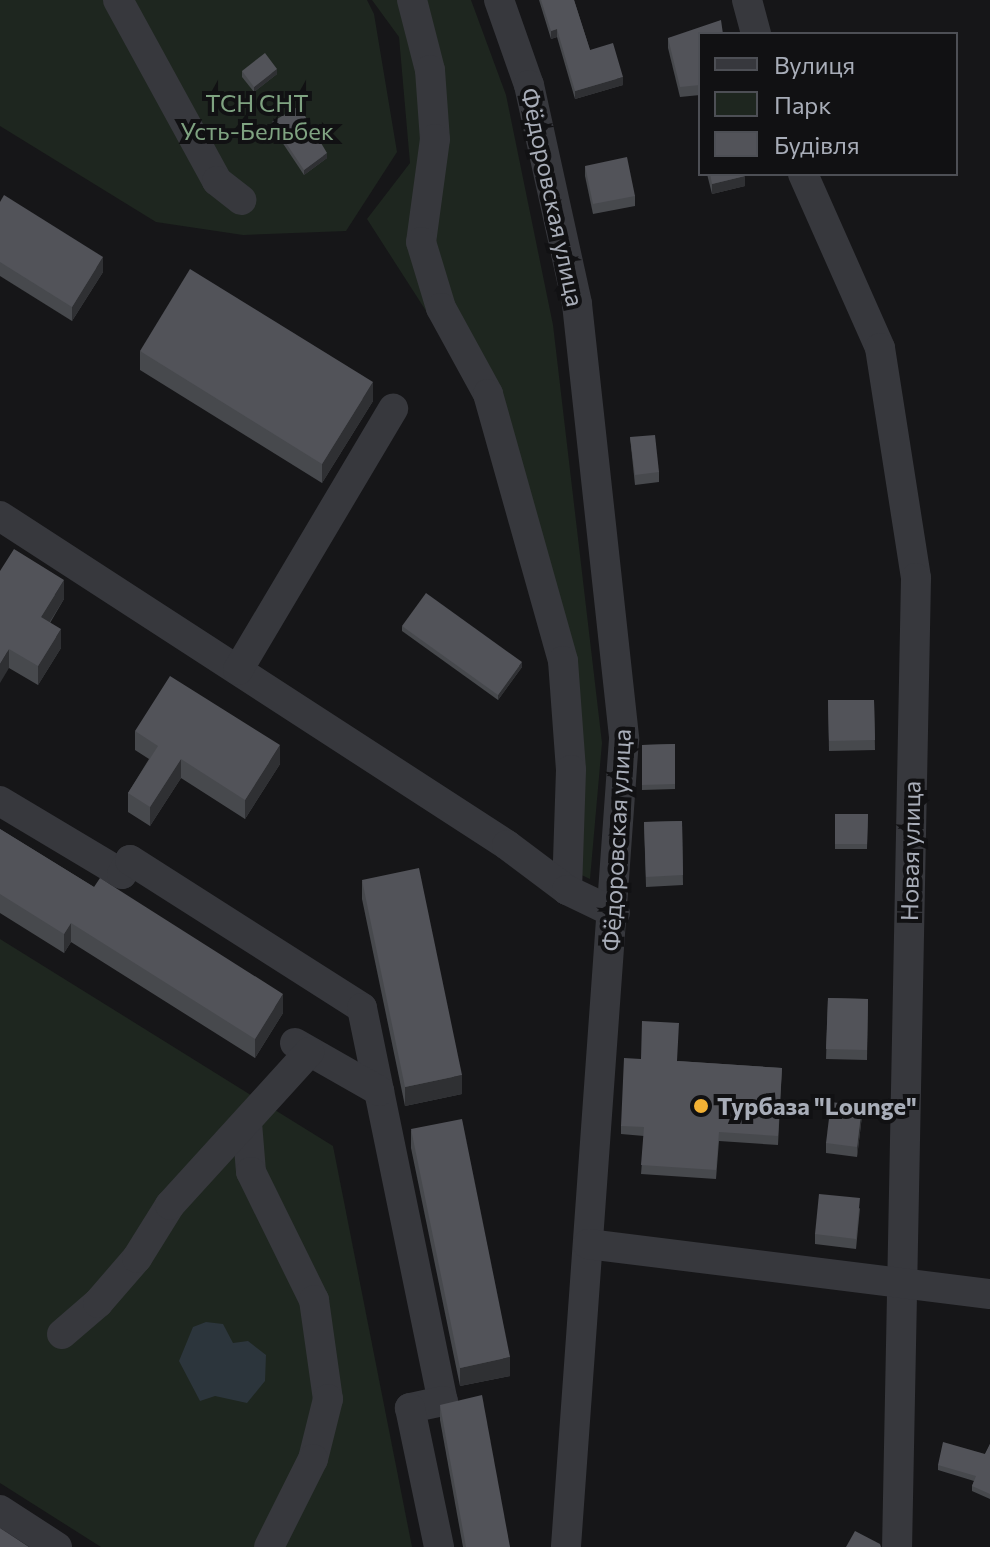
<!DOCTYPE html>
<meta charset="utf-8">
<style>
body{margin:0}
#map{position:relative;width:990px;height:1547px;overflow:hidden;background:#161618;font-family:Commissioner,sans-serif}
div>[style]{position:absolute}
.green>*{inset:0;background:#1e261f}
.water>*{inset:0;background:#2c353c}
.minor>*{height:30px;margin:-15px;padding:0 15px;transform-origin:15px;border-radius:15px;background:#37383d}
.wall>*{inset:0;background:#47494d}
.shaded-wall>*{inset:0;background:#2f3033}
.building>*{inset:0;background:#525359}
.dots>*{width:22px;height:22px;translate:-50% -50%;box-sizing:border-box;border:4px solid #111113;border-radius:50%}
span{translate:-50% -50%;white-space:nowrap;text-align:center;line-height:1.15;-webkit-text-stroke:8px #111113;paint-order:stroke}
.park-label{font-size:24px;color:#7fa381}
.street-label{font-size:24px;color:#a8adb8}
.poi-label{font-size:24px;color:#a8adb8;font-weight:700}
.left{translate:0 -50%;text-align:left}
.legend{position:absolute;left:698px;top:32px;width:260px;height:144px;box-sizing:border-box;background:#111113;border:2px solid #4d4f55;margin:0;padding:10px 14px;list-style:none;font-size:24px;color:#a8adb8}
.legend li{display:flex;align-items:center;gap:16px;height:40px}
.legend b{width:40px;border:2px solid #4d4f55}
</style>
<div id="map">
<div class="green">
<div style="clip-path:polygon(0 0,367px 0,374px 14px,397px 152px,346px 231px,243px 235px,156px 222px,0 126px)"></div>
<div style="clip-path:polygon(372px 0,471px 0,506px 95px,553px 325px,602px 743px,590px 879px,556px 863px,566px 737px,491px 412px,367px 219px,410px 163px,399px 37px)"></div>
<div style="clip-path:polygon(0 939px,333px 1146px,412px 1547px,101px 1547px,0 1483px)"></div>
</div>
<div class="water">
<div style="clip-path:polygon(206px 1322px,223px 1324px,233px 1343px,248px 1341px,266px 1355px,265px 1381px,247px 1403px,215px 1396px,200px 1401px,179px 1361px,193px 1327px)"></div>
</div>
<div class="minor">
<div style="left:118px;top:0;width:206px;rotate:61.3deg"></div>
<div style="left:217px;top:181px;width:31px;rotate:38deg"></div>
<div style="left:412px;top:0;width:72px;rotate:75.6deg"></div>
<div style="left:430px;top:70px;width:69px;rotate:85.9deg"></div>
<div style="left:435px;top:139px;width:104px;rotate:97.7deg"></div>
<div style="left:421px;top:242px;width:69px;rotate:73.1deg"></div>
<div style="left:441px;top:308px;width:98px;rotate:61.3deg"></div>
<div style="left:488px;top:394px;width:277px;rotate:74.3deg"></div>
<div style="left:563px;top:661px;width:109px;rotate:85.8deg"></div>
<div style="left:571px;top:770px;width:120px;rotate:91.9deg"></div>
<div style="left:499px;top:0;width:90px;rotate:70.6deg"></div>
<div style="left:529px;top:85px;width:224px;rotate:77.6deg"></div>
<div style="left:577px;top:304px;width:438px;rotate:83.8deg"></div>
<div style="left:624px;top:739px;width:810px;rotate:94.11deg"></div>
<div style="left:747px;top:0;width:35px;rotate:75deg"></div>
<div style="left:803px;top:174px;width:190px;rotate:66.1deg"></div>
<div style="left:880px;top:348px;width:233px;rotate:81.1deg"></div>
<div style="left:916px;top:578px;width:969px;rotate:91.12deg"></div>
<div style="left:0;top:516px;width:604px;rotate:32.98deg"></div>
<div style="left:507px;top:845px;width:75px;rotate:36.9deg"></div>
<div style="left:567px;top:890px;width:53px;rotate:25.6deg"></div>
<div style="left:238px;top:670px;width:304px;rotate:-59.3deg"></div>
<div style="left:0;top:801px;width:142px;rotate:30.9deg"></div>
<div style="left:122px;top:874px;width:16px;rotate:-60deg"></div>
<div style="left:130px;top:860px;width:275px;rotate:32.5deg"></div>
<div style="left:362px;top:1008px;width:401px;rotate:78.4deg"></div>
<div style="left:443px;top:1401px;width:34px;rotate:168deg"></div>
<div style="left:410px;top:1408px;width:142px;rotate:78.2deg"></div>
<div style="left:295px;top:1043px;width:97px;rotate:29.7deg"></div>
<div style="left:247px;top:1123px;width:49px;rotate:85.3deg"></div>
<div style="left:251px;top:1172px;width:143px;rotate:63.8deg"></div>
<div style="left:314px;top:1300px;width:100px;rotate:82deg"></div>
<div style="left:328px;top:1399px;width:62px;rotate:104deg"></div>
<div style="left:313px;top:1459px;width:98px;rotate:116.6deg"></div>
<div style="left:588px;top:1244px;width:405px;rotate:7.1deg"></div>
<div style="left:62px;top:1334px;width:48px;rotate:-40.7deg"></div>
<div style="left:98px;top:1303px;width:60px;rotate:-49.1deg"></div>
<div style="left:137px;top:1258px;width:62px;rotate:-58.1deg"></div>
<div style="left:170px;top:1205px;width:207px;rotate:-47.7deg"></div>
<div style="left:0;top:1510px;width:68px;rotate:33deg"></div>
</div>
<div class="wall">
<div style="clip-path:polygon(539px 0,574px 0,590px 50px,623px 85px,575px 99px,557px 37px,551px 39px)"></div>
<div style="clip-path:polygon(700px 34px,700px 95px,680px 97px,668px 48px,668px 38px)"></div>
<div style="clip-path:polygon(242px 71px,277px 74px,254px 92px,242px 77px)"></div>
<div style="clip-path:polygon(272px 122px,327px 158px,304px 175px,272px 127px)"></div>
<div style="clip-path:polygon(585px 166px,635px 196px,635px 206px,593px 214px,585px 176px)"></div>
<div style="clip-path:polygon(707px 174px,744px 174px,745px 186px,712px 194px)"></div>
<div style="clip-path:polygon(0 202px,103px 272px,72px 321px,0 276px)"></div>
<div style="clip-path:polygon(140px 351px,373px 401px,322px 483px,140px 370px)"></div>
<div style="clip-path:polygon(630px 437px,659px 472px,659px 482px,635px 485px)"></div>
<div style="clip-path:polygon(0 571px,64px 599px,50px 623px,61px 648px,38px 685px,9px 668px)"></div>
<div style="clip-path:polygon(402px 626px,522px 667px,498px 700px,402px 631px)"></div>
<div style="clip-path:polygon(828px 700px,874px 700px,875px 750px,829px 751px)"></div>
<div style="clip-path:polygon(135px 731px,280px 764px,245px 819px,181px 778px,150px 826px,128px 812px,128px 793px,149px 759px,135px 750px)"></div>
<div style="clip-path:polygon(675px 744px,675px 789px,642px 790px,642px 745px)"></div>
<div style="clip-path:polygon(835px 814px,868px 814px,867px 849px,835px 849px)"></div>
<div style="clip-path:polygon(682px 821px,683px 885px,646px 887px,644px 822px)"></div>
<div style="clip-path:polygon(0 829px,94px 887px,283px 1013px,255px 1058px,71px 942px,64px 953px,0 913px)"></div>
<div style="clip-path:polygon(362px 880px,462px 1094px,405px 1106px,362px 899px)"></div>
<div style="clip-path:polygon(828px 998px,868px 999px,867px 1060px,826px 1059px)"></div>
<div style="clip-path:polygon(678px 1061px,782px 1068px,778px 1145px,719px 1141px,716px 1179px,641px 1174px,644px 1136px,621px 1134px,621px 1126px)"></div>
<div style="clip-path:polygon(862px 1116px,857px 1157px,826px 1153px,826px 1143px)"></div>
<div style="clip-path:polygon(411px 1129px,510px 1376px,460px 1386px,411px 1148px)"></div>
<div style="clip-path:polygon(860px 1208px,856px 1249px,815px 1244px,815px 1234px)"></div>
<div style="clip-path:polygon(440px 1405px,510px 1547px,463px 1547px,440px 1420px)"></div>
<div style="clip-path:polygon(990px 1444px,990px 1499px,972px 1491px,972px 1486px,974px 1481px,938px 1470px,938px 1465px,985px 1454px)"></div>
</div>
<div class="shaded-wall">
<div style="clip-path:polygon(557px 29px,557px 37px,551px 39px,551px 31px)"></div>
<div style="clip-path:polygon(277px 69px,277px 74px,254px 92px,254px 87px)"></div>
<div style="clip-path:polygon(623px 77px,623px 85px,575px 99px,575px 91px)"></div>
<div style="clip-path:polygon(327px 153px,327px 158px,304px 175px,304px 170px)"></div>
<div style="clip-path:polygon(745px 176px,745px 186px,712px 194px,712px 184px)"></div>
<div style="clip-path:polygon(103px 257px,103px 272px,72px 321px,72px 307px)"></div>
<div style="clip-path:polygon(373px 382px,373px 401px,322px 483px,322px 464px)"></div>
<div style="clip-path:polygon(64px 580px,64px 599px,41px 636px,41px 617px)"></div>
<div style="clip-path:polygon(61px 629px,61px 648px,38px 685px,38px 666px)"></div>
<div style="clip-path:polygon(9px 649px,9px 668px,0 683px,0 664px)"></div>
<div style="clip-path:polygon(522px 662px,522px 667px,498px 700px,498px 695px)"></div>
<div style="clip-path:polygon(280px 745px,280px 764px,245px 819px,245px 800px)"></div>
<div style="clip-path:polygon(181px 759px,181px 778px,150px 826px,150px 807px)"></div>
<div style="clip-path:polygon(71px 923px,71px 942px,64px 953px,64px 934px)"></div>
<div style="clip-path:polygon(283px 994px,283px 1013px,255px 1058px,255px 1039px)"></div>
<div style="clip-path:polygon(462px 1075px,462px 1094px,405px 1106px,405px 1087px)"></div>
<div style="clip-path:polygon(862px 1106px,862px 1116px,857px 1157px,857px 1147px)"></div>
<div style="clip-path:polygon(510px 1357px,510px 1376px,460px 1386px,460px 1368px)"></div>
</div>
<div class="building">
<div style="clip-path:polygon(541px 0,574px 0,590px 50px,613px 43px,623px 77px,575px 91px,557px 29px,551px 31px)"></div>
<div style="clip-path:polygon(721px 20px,723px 34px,700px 34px,700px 85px,680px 87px,668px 38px)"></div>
<div style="clip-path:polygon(265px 53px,277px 69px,254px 87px,242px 71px)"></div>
<div style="clip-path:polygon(299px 106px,327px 153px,304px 170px,272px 122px)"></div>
<div style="clip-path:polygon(627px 157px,635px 196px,593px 204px,585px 166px)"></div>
<div style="clip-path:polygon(710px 174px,744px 174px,745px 176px,712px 184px)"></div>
<div style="clip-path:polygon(4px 195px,103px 257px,72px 307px,0 262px,0 202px)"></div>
<div style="clip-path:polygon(190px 269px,373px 382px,322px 464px,140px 351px)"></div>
<div style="clip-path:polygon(655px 435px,659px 472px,635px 475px,630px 437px)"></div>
<div style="clip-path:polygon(14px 549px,64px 580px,41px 617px,61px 629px,38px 666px,9px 649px,0 664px,0 571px)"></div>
<div style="clip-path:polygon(426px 593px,522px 662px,498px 695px,402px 626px)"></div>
<div style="clip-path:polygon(170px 676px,280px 745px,245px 800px,181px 759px,150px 807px,128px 793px,158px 746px,135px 731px)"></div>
<div style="clip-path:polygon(828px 700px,874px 700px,875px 740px,829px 741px)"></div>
<div style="clip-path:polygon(675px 744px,675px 784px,642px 785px,642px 745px)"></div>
<div style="clip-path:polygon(835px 814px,868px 814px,867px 844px,835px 844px)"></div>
<div style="clip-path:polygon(682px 821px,683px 875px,646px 877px,644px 822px)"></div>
<div style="clip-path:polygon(0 829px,94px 887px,100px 878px,283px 994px,255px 1039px,71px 923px,64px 934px,0 894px)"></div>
<div style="clip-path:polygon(419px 868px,462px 1075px,405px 1087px,362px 880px)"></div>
<div style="clip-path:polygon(828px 998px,868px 999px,867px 1050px,826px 1049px)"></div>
<div style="clip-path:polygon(642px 1021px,679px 1023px,677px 1061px,782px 1068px,778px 1136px,719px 1132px,716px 1170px,641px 1165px,644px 1127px,621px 1126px,624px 1058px,641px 1059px)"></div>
<div style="clip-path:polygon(831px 1102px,862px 1106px,857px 1147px,826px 1143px)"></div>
<div style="clip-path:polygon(462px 1119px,510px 1357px,460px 1368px,411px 1129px)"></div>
<div style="clip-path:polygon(819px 1194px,860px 1198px,856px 1239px,815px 1234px)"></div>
<div style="clip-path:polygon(482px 1395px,510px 1547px,466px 1547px,440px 1405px)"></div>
<div style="clip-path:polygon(943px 1442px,985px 1454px,990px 1444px,990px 1494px,972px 1486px,976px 1476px,938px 1465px)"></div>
<div style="clip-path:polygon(0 1528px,29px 1547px,0 1547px)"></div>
<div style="clip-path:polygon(855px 1531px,880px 1544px,881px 1547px,846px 1547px)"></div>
</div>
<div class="dots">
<div style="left:701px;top:1106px;background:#f2b134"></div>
</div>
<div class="park-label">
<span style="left:257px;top:117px">ТСН СНТ<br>Усть-Бельбек</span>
</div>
<div class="street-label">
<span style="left:553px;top:197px;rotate:78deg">Фёдоровская улица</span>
<span style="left:616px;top:840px;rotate:-87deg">Фёдоровская улица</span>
<span style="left:910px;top:851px;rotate:-89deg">Новая улица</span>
</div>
<div class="poi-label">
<span class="left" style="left:717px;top:1106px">Турбаза "Lounge"</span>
</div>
<ul class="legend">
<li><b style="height:10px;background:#37383d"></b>Вулиця</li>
<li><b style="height:22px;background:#1e261f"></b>Парк</li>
<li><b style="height:22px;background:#525359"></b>Будівля</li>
</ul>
</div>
